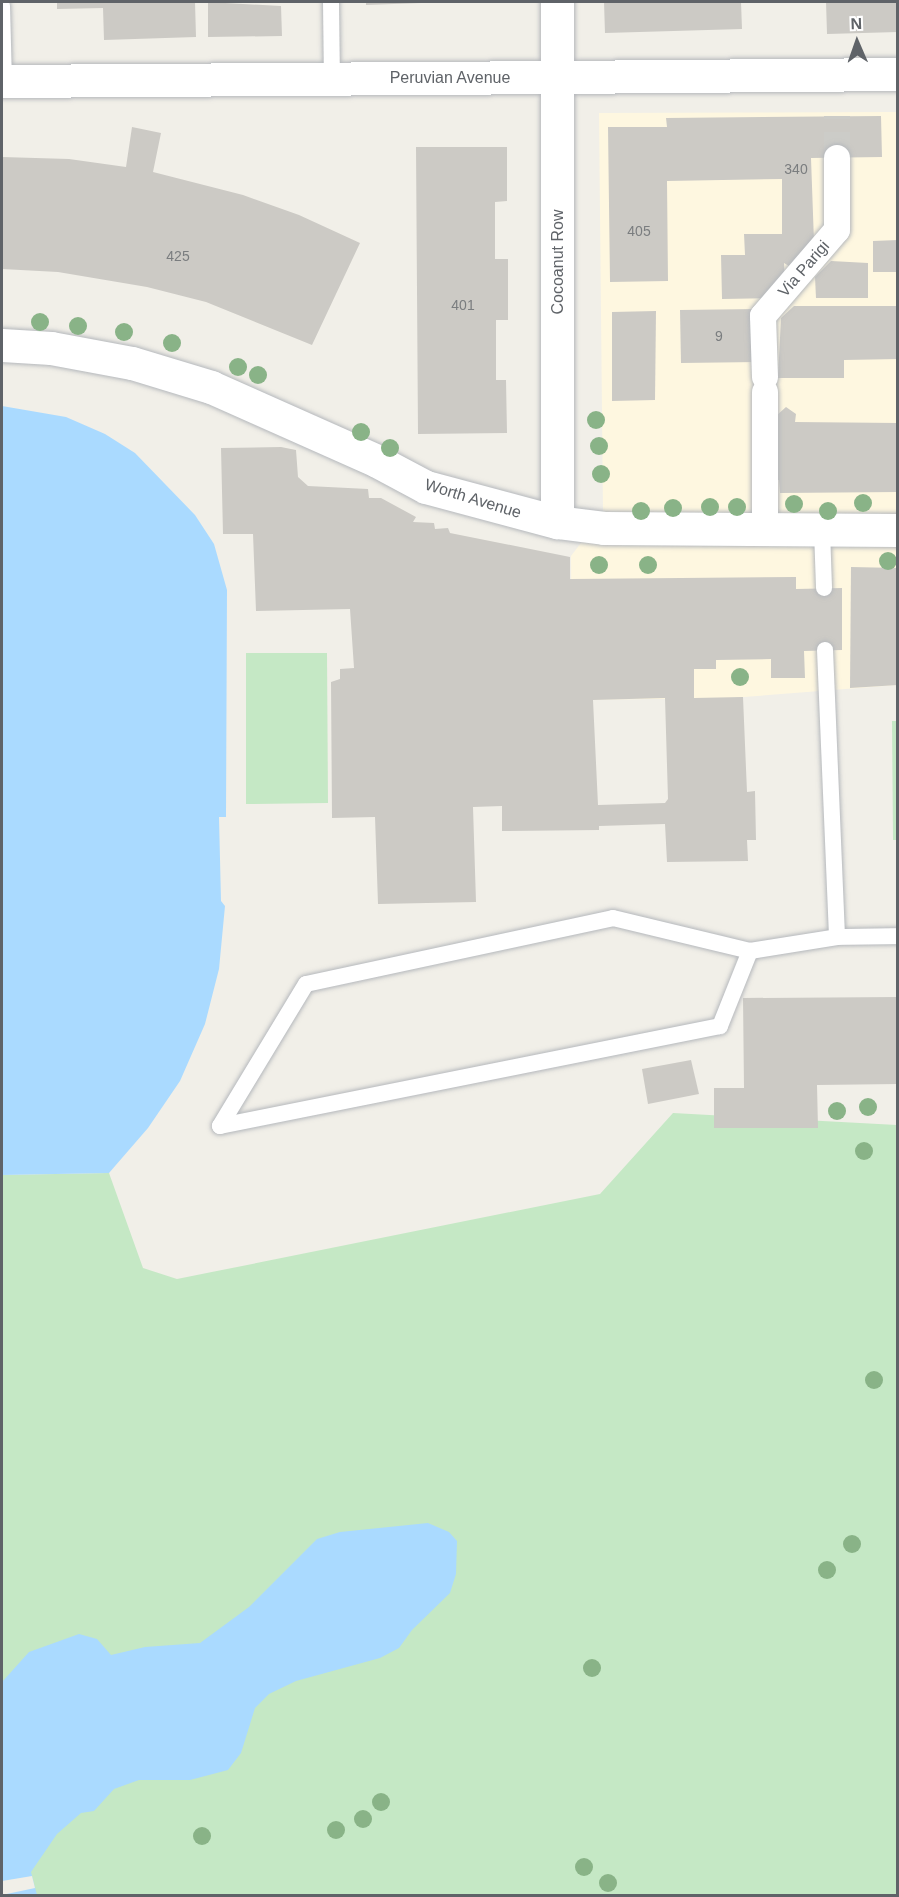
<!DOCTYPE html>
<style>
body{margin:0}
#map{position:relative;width:899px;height:1897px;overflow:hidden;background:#f1efe8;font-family:Helvetica,sans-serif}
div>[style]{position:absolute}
.commercial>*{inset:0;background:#fef7e0}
.green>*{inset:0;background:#c5e8c5}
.water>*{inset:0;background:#aadaff}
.pier>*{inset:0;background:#f1efe8}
.building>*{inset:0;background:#cccac5}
.pedestrian-tunnel>*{height:26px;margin-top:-13px;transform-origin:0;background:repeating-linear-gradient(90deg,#ccccc8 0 26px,transparent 0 39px)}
.roads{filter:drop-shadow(0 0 2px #b5b8bc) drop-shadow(0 0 2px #b5b8bc)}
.service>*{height:16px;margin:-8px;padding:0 8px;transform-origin:8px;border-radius:8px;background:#fff}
.pedestrian>*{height:26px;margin:-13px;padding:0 13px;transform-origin:13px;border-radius:13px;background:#fff}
.minor>*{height:33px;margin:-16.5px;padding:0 16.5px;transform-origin:16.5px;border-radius:16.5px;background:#fff}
.tertiary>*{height:33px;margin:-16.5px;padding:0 16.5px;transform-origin:16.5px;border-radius:16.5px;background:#fff}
.trees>*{width:18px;height:18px;margin:-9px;border-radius:50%;background:#89b387}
span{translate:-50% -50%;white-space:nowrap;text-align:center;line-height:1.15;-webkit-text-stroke:6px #fff;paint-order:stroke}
.number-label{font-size:14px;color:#7a7d7f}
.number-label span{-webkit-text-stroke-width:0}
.street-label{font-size:16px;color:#5f6368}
.frame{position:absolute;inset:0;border:3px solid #5f6368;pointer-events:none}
.north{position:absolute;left:827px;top:12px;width:60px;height:60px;-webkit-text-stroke:4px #fff;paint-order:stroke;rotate:358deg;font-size:16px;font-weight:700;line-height:24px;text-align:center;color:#5f6368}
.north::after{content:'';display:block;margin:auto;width:21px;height:27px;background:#5f6368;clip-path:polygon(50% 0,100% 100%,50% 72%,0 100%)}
</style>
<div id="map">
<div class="commercial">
<div style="clip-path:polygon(897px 112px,897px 685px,731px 698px,572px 700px,571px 556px,603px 514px,599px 113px)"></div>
</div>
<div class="green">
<div style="clip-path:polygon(246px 653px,327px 653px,328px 803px,246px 804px)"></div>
<div style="clip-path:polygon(892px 721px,898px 721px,897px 840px,893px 840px)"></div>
<div style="clip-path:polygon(673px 1113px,897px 1125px,897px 1895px,2px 1895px,2px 1175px,109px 1173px,143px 1268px,177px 1279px,600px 1194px)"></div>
</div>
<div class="water">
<div style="clip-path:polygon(2px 406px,66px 417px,105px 434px,135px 453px,195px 515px,214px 544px,227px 590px,226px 817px,219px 817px,221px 901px,225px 906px,219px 969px,205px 1024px,180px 1081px,148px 1128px,109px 1173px,2px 1175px)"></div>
<div style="clip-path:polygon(428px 1523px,449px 1532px,457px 1541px,456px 1574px,450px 1593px,412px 1630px,399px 1648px,380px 1658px,296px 1681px,269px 1694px,255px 1708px,241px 1753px,228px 1770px,190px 1780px,139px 1780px,114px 1789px,94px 1811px,81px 1813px,57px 1834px,31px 1872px,37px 1895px,2px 1896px,2px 1682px,29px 1652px,79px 1634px,97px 1639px,111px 1655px,145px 1647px,200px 1643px,249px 1607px,317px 1539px,340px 1532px)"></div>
</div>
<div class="pier">
<div style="clip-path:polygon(32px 1876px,35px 1888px,2px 1895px,2px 1881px)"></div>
</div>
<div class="building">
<div style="clip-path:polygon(57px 2px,195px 2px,196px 37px,104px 40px,103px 8px,57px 9px)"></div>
<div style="clip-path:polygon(208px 2px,281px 6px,282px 36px,208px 37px)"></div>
<div style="clip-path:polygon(366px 2px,421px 2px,421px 3px,366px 5px)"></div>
<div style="clip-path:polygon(604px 2px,741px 2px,742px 29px,605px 33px)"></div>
<div style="clip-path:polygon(826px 2px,898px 2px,898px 32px,827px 34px)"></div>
<div style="clip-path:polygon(881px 116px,882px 157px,811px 158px,814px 242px,789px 266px,784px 263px,785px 283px,771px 298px,722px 299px,721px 255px,745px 255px,744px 234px,782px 234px,782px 179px,667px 181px,668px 281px,610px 282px,608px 127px,667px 127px,666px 118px)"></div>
<div style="clip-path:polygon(132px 127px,161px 133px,153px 172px,243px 195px,299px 215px,360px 243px,312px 345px,206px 302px,147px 287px,58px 272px,2px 269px,2px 157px,69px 159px,126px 167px)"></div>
<div style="clip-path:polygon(416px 147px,507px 147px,507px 201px,495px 202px,495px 259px,508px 259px,508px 320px,496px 320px,496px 380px,506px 380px,507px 433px,418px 434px)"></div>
<div style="clip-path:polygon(898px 240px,898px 272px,873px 272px,873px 241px)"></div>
<div style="clip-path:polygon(831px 261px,868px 263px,868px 298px,816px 298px,815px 277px)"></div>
<div style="clip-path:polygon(794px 306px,898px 306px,898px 359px,844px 360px,844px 378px,778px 378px,781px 318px)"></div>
<div style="clip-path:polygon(757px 309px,758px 362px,681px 363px,680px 310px)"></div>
<div style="clip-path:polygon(656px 311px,655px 400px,612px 401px,612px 312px)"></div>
<div style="clip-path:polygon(786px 407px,796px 414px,795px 422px,898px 423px,898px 492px,780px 493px,779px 480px,776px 480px,776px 416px)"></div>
<div style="clip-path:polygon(evenodd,281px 447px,296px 450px,298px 477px,308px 486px,368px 489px,369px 498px,381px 498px,416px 517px,413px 522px,434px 523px,435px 529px,448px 528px,450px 533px,570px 557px,570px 579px,796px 577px,796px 589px,842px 588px,842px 650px,804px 651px,805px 678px,771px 678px,771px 659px,716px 660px,716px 669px,694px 669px,694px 698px,743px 697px,747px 792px,755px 791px,756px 840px,747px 840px,748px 861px,667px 862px,665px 824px,599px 826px,599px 830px,502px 831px,502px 806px,473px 807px,476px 902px,378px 904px,375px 817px,332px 818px,331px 682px,340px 679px,340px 669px,354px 668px,350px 609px,256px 611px,253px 534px,223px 534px,221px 448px,281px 447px,665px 698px,668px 799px,665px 803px,598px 805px,593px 700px,665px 698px)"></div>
<div style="clip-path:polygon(851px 567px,898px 568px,898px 685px,850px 688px)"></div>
<div style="clip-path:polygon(898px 997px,898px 1084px,817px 1085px,818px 1128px,714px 1128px,714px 1088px,744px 1088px,743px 998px)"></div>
<div style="clip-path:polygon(691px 1060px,699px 1094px,648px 1104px,642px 1069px)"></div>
</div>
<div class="pedestrian-tunnel">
<div style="left:837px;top:158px;width:42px;rotate:-90deg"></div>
</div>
<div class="roads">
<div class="service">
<div style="left:331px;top:2px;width:77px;rotate:89.3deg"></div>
<div style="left:2px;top:6px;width:75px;rotate:88.5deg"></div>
<div style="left:822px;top:530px;width:58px;rotate:88deg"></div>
<div style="left:825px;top:650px;width:287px;rotate:87.6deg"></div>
<div style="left:837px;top:937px;width:61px;rotate:-0.9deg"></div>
<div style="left:750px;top:951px;width:81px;rotate:111.8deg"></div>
<div style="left:720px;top:1026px;width:510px;rotate:168.69deg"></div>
<div style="left:220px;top:1126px;width:166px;rotate:-58.8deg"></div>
<div style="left:306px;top:984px;width:314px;rotate:-12.1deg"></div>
<div style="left:613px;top:918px;width:141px;rotate:13.5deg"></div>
<div style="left:750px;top:951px;width:88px;rotate:-9.1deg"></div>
</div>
<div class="pedestrian">
<div style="left:765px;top:377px;width:61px;rotate:-91.9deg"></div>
<div style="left:763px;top:316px;width:113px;rotate:-49.3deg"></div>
<div style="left:837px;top:230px;width:72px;rotate:-90deg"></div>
<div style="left:765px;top:529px;width:137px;rotate:-90deg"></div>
</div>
<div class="minor">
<div style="left:2px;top:81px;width:556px;rotate:-0.41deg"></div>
<div style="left:2px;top:345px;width:49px;rotate:3.5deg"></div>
<div style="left:51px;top:348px;width:82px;rotate:10.5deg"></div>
<div style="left:132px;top:363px;width:83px;rotate:16.9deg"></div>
<div style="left:211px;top:387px;width:182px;rotate:24deg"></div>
<div style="left:377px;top:461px;width:55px;rotate:28deg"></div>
<div style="left:426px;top:487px;width:136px;rotate:15deg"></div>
</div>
<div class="tertiary">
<div style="left:557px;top:2px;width:520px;rotate:90deg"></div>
<div style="left:557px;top:522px;width:47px;rotate:7.3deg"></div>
<div style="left:604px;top:528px;width:294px;rotate:0.4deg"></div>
<div style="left:558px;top:77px;width:340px;rotate:-0.5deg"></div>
</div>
</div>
<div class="trees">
<div style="left:40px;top:322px"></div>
<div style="left:78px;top:326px"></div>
<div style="left:124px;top:332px"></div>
<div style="left:172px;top:343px"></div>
<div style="left:238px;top:367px"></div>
<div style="left:258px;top:375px"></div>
<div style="left:596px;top:420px"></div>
<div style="left:361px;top:432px"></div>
<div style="left:599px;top:446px"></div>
<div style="left:390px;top:448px"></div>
<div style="left:601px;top:474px"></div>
<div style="left:863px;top:503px"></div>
<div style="left:794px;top:504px"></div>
<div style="left:710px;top:507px"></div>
<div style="left:737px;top:507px"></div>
<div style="left:673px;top:508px"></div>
<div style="left:641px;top:511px"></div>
<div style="left:828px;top:511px"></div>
<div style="left:888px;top:561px"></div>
<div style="left:599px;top:565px"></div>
<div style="left:648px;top:565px"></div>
<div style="left:740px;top:677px"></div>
<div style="left:868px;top:1107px"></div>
<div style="left:837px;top:1111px"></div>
<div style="left:864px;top:1151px"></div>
<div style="left:874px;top:1380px"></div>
<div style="left:852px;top:1544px"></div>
<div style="left:827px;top:1570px"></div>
<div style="left:592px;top:1668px"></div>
<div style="left:381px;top:1802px"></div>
<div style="left:363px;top:1819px"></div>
<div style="left:336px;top:1830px"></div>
<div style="left:202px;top:1836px"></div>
<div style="left:584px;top:1867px"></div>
<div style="left:608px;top:1883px"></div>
</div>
<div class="number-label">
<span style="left:796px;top:169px">340</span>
<span style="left:639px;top:231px">405</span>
<span style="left:178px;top:256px">425</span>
<span style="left:463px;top:305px">401</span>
<span style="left:719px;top:336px">9</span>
</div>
<div class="street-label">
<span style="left:450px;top:78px">Peruvian Avenue</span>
<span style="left:558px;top:262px;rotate:-90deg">Cocoanut Row</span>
<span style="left:804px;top:269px;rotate:-49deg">Via Parigi</span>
<span style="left:473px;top:499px;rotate:17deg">Worth Avenue</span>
</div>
<div class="frame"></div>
<div class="north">N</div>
</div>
